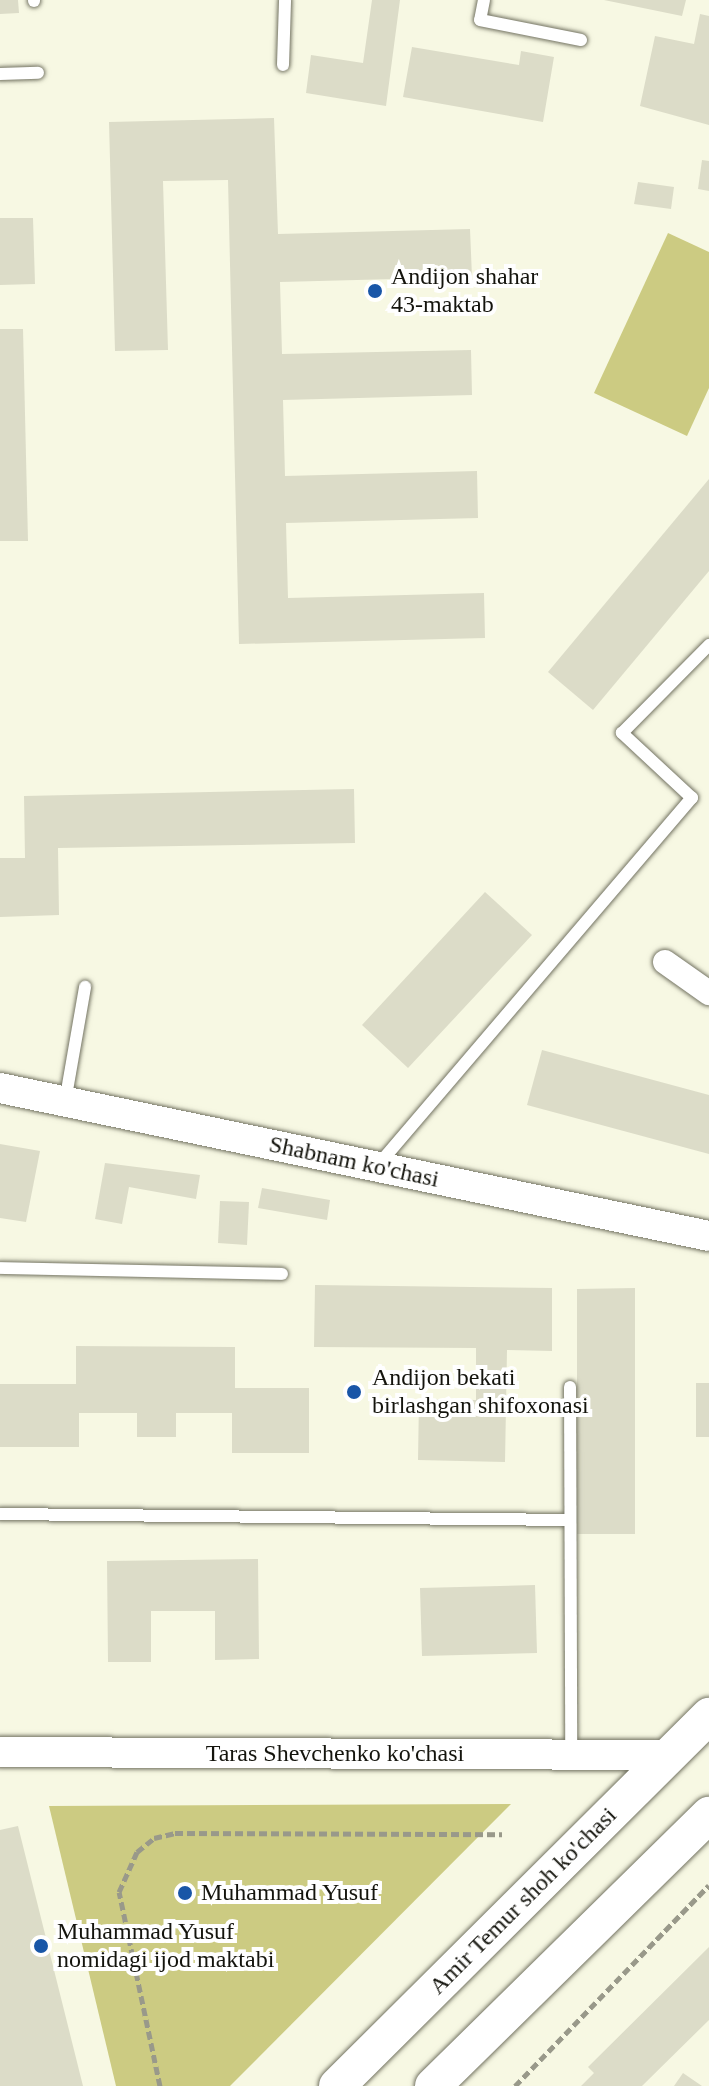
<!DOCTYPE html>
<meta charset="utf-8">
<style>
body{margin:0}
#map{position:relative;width:709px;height:2086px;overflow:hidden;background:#f7f8e3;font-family:Georgia,serif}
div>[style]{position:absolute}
.green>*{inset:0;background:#cccb82}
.building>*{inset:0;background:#dcdcc8}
.path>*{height:5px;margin-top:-2.5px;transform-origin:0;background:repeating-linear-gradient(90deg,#99998a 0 8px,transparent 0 12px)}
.roads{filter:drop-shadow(0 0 2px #737362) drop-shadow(0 0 2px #737362)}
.service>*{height:12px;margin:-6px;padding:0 6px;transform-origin:6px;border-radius:6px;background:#fff}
.minor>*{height:24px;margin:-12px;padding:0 12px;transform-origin:12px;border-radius:12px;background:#fff}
.tertiary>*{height:30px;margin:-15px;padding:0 15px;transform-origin:15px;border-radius:15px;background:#fff}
.primary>*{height:36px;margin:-18px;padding:0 18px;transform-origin:18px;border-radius:18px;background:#fff}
.dots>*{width:22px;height:22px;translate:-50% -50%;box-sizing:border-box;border:4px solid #fff;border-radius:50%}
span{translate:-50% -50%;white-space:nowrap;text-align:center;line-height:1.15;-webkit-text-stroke:8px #fff;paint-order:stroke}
.poi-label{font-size:24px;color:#14140d}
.left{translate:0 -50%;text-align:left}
.street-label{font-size:24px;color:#14140d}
</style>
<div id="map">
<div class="green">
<div style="clip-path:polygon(668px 233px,709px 252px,709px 388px,687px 436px,594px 393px)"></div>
<div style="clip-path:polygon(511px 1804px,230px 2086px,116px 2086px,49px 1806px)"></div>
</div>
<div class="building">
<div style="clip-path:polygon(0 0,18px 0,19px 13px,0 14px)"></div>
<div style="clip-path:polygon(372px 0,400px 0,386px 106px,306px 93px,311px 55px,363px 63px)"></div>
<div style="clip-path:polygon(604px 0,686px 0,682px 16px)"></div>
<div style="clip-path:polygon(700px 14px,709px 16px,709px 125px,640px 106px,655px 36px,694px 44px)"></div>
<div style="clip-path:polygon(412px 47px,519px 65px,521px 51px,554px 57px,543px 122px,403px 97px)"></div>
<div style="clip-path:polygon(274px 118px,278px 234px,470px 229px,472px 277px,280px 282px,282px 354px,471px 350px,472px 395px,283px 400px,285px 476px,477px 471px,478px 518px,286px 523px,288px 598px,484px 593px,485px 638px,239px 644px,228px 180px,163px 181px,168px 350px,115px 351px,109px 122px)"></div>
<div style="clip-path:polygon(702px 160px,709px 161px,709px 191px,698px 189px)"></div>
<div style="clip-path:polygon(638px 182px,674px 187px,671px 209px,634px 204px)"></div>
<div style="clip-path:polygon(0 218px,33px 218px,35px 284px,0 285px)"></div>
<div style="clip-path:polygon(0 329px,23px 329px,28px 541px,0 541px)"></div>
<div style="clip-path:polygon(709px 479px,709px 571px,593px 710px,548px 672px)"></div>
<div style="clip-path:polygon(354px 789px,355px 843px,58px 848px,59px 915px,0 917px,0 858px,25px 858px,24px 796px)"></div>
<div style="clip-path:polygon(485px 892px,532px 935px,408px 1068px,362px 1025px)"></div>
<div style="clip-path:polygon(542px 1050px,709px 1095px,709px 1154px,527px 1105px)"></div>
<div style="clip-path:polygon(0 1144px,40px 1151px,26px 1222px,0 1218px)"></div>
<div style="clip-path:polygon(105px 1163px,200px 1175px,196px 1199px,129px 1187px,122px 1224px,95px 1219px)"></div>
<div style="clip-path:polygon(262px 1188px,330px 1200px,327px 1220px,258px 1208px)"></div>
<div style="clip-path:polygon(220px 1201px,249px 1202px,247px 1245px,218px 1243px)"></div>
<div style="clip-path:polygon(315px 1285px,552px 1288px,552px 1351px,507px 1350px,505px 1462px,418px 1460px,419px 1399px,476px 1400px,476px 1348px,314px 1347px)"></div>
<div style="clip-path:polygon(635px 1288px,635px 1534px,577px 1534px,577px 1289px)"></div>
<div style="clip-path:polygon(76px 1346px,235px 1347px,235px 1388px,309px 1388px,309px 1453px,232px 1453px,232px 1413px,176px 1413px,176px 1437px,137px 1437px,137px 1413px,79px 1413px,79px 1447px,0 1447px,0 1384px,76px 1384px)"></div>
<div style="clip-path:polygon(696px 1383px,709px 1383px,709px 1437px,696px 1437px)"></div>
<div style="clip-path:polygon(258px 1559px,259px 1659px,215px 1660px,215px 1611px,151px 1611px,151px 1662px,108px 1662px,107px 1561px)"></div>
<div style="clip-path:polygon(535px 1585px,537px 1653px,422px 1656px,420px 1588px)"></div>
<div style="clip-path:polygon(18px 1826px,83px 2086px,0 2086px,0 1830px)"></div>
<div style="clip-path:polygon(709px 1947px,709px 2020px,642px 2086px,581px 2086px,594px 2073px,588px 2067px)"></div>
<div style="clip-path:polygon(683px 2073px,702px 2086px,674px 2086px)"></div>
</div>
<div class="path">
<div style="left:160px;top:2086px;width:198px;rotate:-101.9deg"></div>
<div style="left:119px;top:1892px;width:44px;rotate:-65.8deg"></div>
<div style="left:137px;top:1852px;width:22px;rotate:-39deg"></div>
<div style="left:154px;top:1838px;width:22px;rotate:-13deg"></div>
<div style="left:175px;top:1833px;width:327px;rotate:0.2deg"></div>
<div style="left:515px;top:2086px;width:279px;rotate:-46deg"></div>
</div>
<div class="roads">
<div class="service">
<div style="left:34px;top:0;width:1px;rotate:90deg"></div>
<div style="left:484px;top:0;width:20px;rotate:101deg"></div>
<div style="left:480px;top:20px;width:103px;rotate:11.2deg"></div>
<div style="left:283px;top:65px;width:65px;rotate:-88.2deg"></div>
<div style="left:0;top:74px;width:38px;rotate:-2deg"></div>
<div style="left:65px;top:1102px;width:117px;rotate:-80.1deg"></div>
<div style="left:379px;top:1164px;width:482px;rotate:-49.5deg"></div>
<div style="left:692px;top:798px;width:96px;rotate:-137.1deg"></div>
<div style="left:622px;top:733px;width:124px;rotate:-45.3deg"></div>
<div style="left:0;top:1268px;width:282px;rotate:1.2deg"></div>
<div style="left:570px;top:1387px;width:367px;rotate:89.8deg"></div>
<div style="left:0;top:1514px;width:570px;rotate:0.6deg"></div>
</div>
<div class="minor">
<div style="left:665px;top:962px;width:54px;rotate:35.2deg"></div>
</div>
<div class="tertiary">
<div style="left:0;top:1088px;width:724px;rotate:11.79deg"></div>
<div style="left:0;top:1752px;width:670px;rotate:0.26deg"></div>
</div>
<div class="primary">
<div style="left:337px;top:2086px;width:525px;rotate:-44.85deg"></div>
<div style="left:433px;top:2086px;width:387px;rotate:-44.5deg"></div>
</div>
</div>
<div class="dots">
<div style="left:375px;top:291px;background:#1956a7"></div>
<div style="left:354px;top:1392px;background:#1956a7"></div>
<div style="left:185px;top:1893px;background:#1956a7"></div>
<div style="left:41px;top:1946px;background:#1956a7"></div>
</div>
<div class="poi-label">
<span class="left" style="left:391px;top:291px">Andijon shahar<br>43-maktab</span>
<span class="left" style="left:372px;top:1392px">Аndijon bekati<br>birlashgan shifoxonasi</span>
<span class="left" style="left:201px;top:1893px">Muhammad Yusuf</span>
<span class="left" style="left:57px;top:1946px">Muhammad Yusuf<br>nomidagi ijod maktabi</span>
</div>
<div class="street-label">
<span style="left:354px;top:1162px;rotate:12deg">Shabnam ko'chasi</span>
<span style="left:335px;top:1754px">Taras Shevchenko ko'chasi</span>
<span style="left:523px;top:1901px;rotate:-45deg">Amir Temur shoh ko'chasi</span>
</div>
</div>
